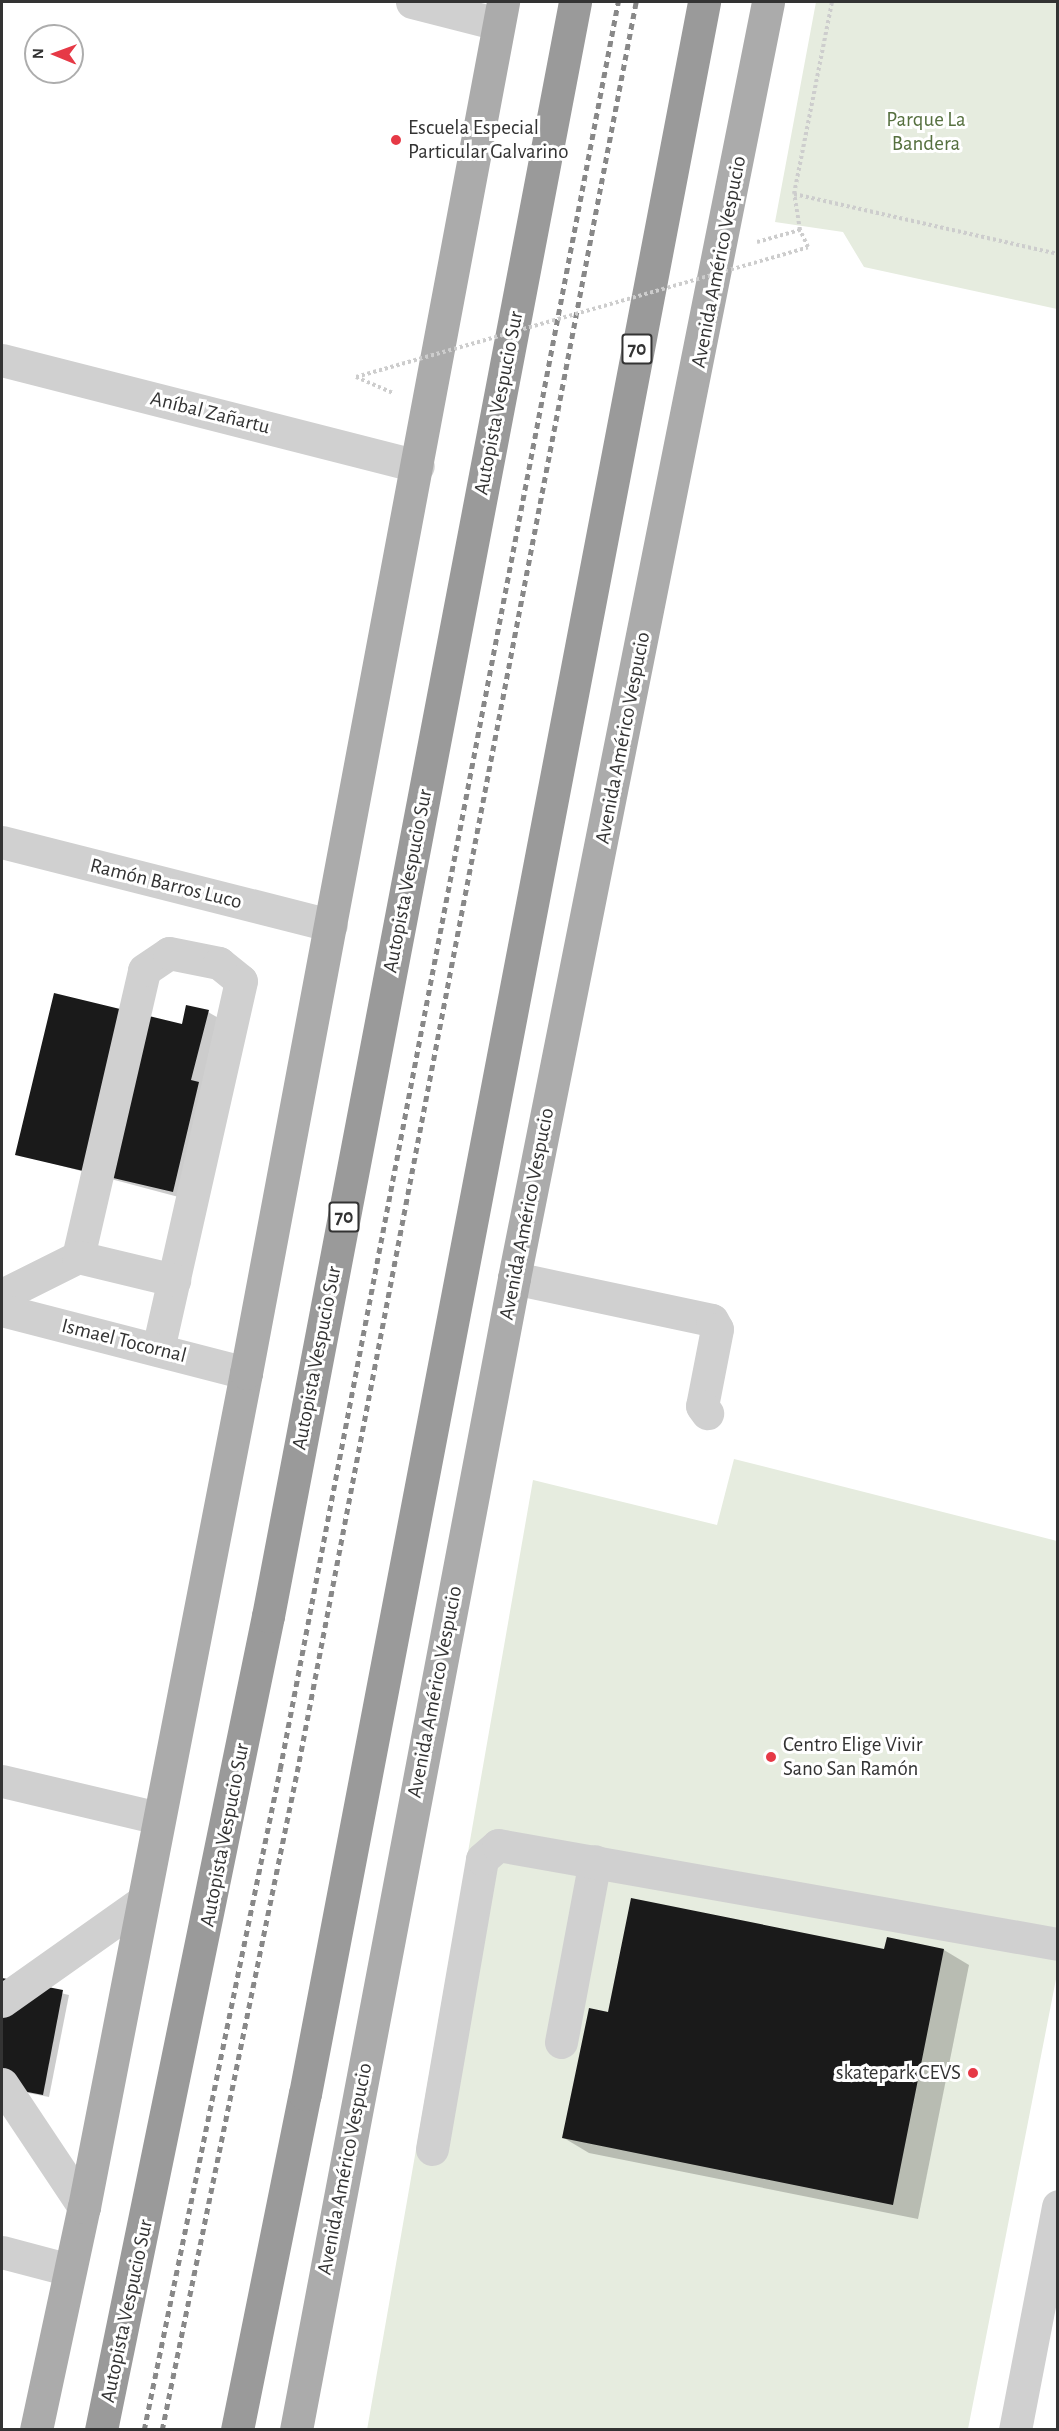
<!DOCTYPE html>
<meta charset="utf-8">
<style>
body{margin:0}
#map{position:relative;width:1059px;height:2431px;overflow:hidden;background:#fff;font-family:"Alegreya Sans",sans-serif}
div>[style]{position:absolute}
.green>*{inset:0;background:#e6ecdf}
.shadow>*{inset:0;background:#0003}
.building>*{inset:0;background:#1a1a1a}
.path>*{height:4px;margin-top:-2px;transform-origin:0;background:repeating-linear-gradient(90deg,#cdcdcd 0 3px,transparent 0 6px)}
.minor>*{height:33px;margin:-16.5px;padding:0 16.5px;transform-origin:16.5px;border-radius:16.5px;background:#d0d0d0}
.major>*{height:33px;margin:-16.5px;padding:0 16.5px;transform-origin:16.5px;border-radius:16.5px;background:#ababab}
.highway>*{height:33px;margin:-16.5px;padding:0 16.5px;transform-origin:16.5px;border-radius:16.5px;background:#9a9a9a}
.rail>*{height:4.5px;margin-top:-2.25px;transform-origin:0;background:repeating-linear-gradient(90deg,#888 0 6px,transparent 0 10.5px)}
.path-bridge>*{height:4px;margin-top:-2px;transform-origin:0;background:repeating-linear-gradient(90deg,#cdcdcd 0 3px,transparent 0 6px)}
.dots>*{width:16px;height:16px;translate:-50% -50%;box-sizing:border-box;border:3px solid #fff;border-radius:50%}
span{translate:-50% -50%;white-space:nowrap;text-align:center;line-height:1.15;-webkit-text-stroke:6px #fff;paint-order:stroke}
.shield-label span{padding:2px 4px;background:#fff;border:2px solid;border-radius:4px;-webkit-text-stroke-width:0}
.shield-label{font-size:20px;color:#333;font-weight:700}
.park-label{font-size:21px;color:#56703f}
.poi-label{font-size:21px;color:#333}
.left{translate:0 -50%;text-align:left}
.right{translate:-100% -50%;text-align:right}
.street-label{font-size:21px;color:#333}
.frame{position:absolute;inset:0;border:3px solid #333;pointer-events:none}
.north{position:absolute;left:24px;top:24px;width:60px;height:60px;box-sizing:border-box;background:#fff;border:2px solid #adadad;border-radius:50%;rotate:271deg;font-size:16px;font-weight:700;line-height:24px;text-align:center;color:#333}
.north::after{content:'';display:block;margin:auto;width:21px;height:27px;background:#e63946;clip-path:polygon(50% 0,100% 100%,50% 72%,0 100%)}
</style>
<div id="map">
<div class="green">
<div style="clip-path:polygon(816px 2px,1057px 2px,1057px 309px,864px 267px,843px 232px,775px 222px)"></div>
<div style="clip-path:polygon(734px 1459px,1057px 1541px,1057px 1974px,968px 2429px,367px 2430px,533px 1480px,717px 1525px)"></div>
</div>
<div class="shadow">
<div style="clip-path:polygon(208px 1012px,222px 1020px,186px 1199px,17px 1154px,181px 1025px)"></div>
<div style="clip-path:polygon(944px 1950px,969px 1965px,918px 2219px,589px 2153px,564px 2138px,609px 2014px)"></div>
<div style="clip-path:polygon(2px 1979px,69px 1995px,49px 2097px,2px 2088px)"></div>
</div>
<div class="building">
<div style="clip-path:polygon(54px 993px,182px 1024px,186px 1005px,209px 1010px,191px 1080px,199px 1082px,173px 1192px,15px 1155px)"></div>
<div style="clip-path:polygon(631px 1898px,884px 1949px,887px 1937px,944px 1949px,893px 2205px,562px 2138px,589px 2008px,608px 2012px)"></div>
<div style="clip-path:polygon(2px 1978px,63px 1990px,43px 2095px,2px 2087px)"></div>
</div>
<div class="path">
<div style="left:794px;top:194px;width:271px;rotate:12.8deg"></div>
<div style="left:757px;top:242px;width:45px;rotate:-15.6deg"></div>
<div style="left:808px;top:247px;width:19px;rotate:-115deg"></div>
<div style="left:800px;top:230px;width:36px;rotate:-99deg"></div>
<div style="left:794px;top:194px;width:196px;rotate:-78.8deg"></div>
<div style="left:356px;top:377px;width:40px;rotate:23.4deg"></div>
</div>
<div class="minor">
<div style="left:412px;top:2px;width:89px;rotate:14.3deg"></div>
<div style="left:2px;top:360px;width:429px;rotate:14.3deg"></div>
<div style="left:2px;top:842px;width:339px;rotate:14.2deg"></div>
<div style="left:78px;top:1257px;width:294px;rotate:-77deg"></div>
<div style="left:144px;top:970px;width:30px;rotate:-34deg"></div>
<div style="left:169px;top:953px;width:51px;rotate:11.3deg"></div>
<div style="left:219px;top:963px;width:28px;rotate:39deg"></div>
<div style="left:241px;top:981px;width:378px;rotate:102.7deg"></div>
<div style="left:514px;top:1278px;width:202px;rotate:12deg"></div>
<div style="left:712px;top:1320px;width:10px;rotate:61deg"></div>
<div style="left:717px;top:1329px;width:78px;rotate:101deg"></div>
<div style="left:702px;top:1406px;width:9px;rotate:54deg"></div>
<div style="left:2px;top:1295px;width:85px;rotate:-26.6deg"></div>
<div style="left:78px;top:1257px;width:99px;rotate:13.5deg"></div>
<div style="left:2px;top:1310px;width:252px;rotate:14.5deg"></div>
<div style="left:2px;top:1781px;width:161px;rotate:13.3deg"></div>
<div style="left:2px;top:2001px;width:171px;rotate:-35.3deg"></div>
<div style="left:561px;top:2042px;width:184px;rotate:-79.4deg"></div>
<div style="left:2px;top:2084px;width:148px;rotate:56.3deg"></div>
<div style="left:432px;top:2149px;width:294px;rotate:-80.2deg"></div>
<div style="left:482px;top:1859px;width:21px;rotate:-41deg"></div>
<div style="left:498px;top:1845px;width:569px;rotate:10.03deg"></div>
<div style="left:2px;top:2252px;width:70px;rotate:14.8deg"></div>
<div style="left:1015px;top:2430px;width:228px;rotate:-79.1deg"></div>
</div>
<div class="major">
<div style="left:36px;top:2430px;width:228px;rotate:-77.9deg"></div>
<div style="left:84px;top:2207px;width:850px;rotate:-79.01deg"></div>
<div style="left:246px;top:1373px;width:1395px;rotate:-79.38deg"></div>
<div style="left:296px;top:2430px;width:1172px;rotate:-79.28deg"></div>
<div style="left:514px;top:1278px;width:1301px;rotate:-78.74deg"></div>
</div>
<div class="highway">
<div style="left:101px;top:2430px;width:831px;rotate:-78.41deg"></div>
<div style="left:268px;top:1616px;width:1643px;rotate:-79.23deg"></div>
<div style="left:237px;top:2430px;width:343px;rotate:-78.6deg"></div>
<div style="left:305px;top:2094px;width:2130px;rotate:-79.2deg"></div>
</div>
<div class="rail">
<div style="left:144px;top:2430px;width:675px;rotate:-78.37deg"></div>
<div style="left:280px;top:1769px;width:1799px;rotate:-79.17deg"></div>
<div style="left:162px;top:2430px;width:672px;rotate:-78.41deg"></div>
<div style="left:297px;top:1772px;width:1802px;rotate:-79.16deg"></div>
</div>
<div class="path-bridge">
<div style="left:356px;top:377px;width:470px;rotate:-16deg"></div>
</div>
<div class="dots">
<div style="left:396px;top:140px;background:#e63946"></div>
<div style="left:771px;top:1757px;background:#e63946"></div>
<div style="left:973px;top:2073px;background:#e63946"></div>
</div>
<div class="shield-label">
<span style="left:637px;top:349px">70</span>
<span style="left:344px;top:1217px">70</span>
</div>
<div class="park-label">
<span style="left:926px;top:132px">Parque La<br>Bandera</span>
</div>
<div class="poi-label">
<span class="left" style="left:408px;top:140px">Escuela Especial<br>Particular Galvarino</span>
<span class="left" style="left:783px;top:1757px">Centro Elige Vivir<br>Sano San Ramón</span>
<span class="right" style="left:961px;top:2073px">skatepark CEVS</span>
</div>
<div class="street-label">
<span style="left:719px;top:262px;rotate:-79deg">Avenida Américo Vespucio</span>
<span style="left:499px;top:403px;rotate:-79deg">Autopista Vespucio Sur</span>
<span style="left:210px;top:413px;rotate:14deg">Aníbal Zañartu</span>
<span style="left:623px;top:738px;rotate:-79deg">Avenida Américo Vespucio</span>
<span style="left:408px;top:881px;rotate:-79deg">Autopista Vespucio Sur</span>
<span style="left:166px;top:884px;rotate:14deg">Ramón Barros Luco</span>
<span style="left:527px;top:1214px;rotate:-79deg">Avenida Américo Vespucio</span>
<span style="left:124px;top:1341px;rotate:14deg">Ismael Tocornal</span>
<span style="left:317px;top:1358px;rotate:-79deg">Autopista Vespucio Sur</span>
<span style="left:435px;top:1692px;rotate:-79deg">Avenida Américo Vespucio</span>
<span style="left:225px;top:1835px;rotate:-79deg">Autopista Vespucio Sur</span>
<span style="left:345px;top:2169px;rotate:-79deg">Avenida Américo Vespucio</span>
<span style="left:127px;top:2311px;rotate:-78deg">Autopista Vespucio Sur</span>
</div>
<div class="frame"></div>
<div class="north">N</div>
</div>
